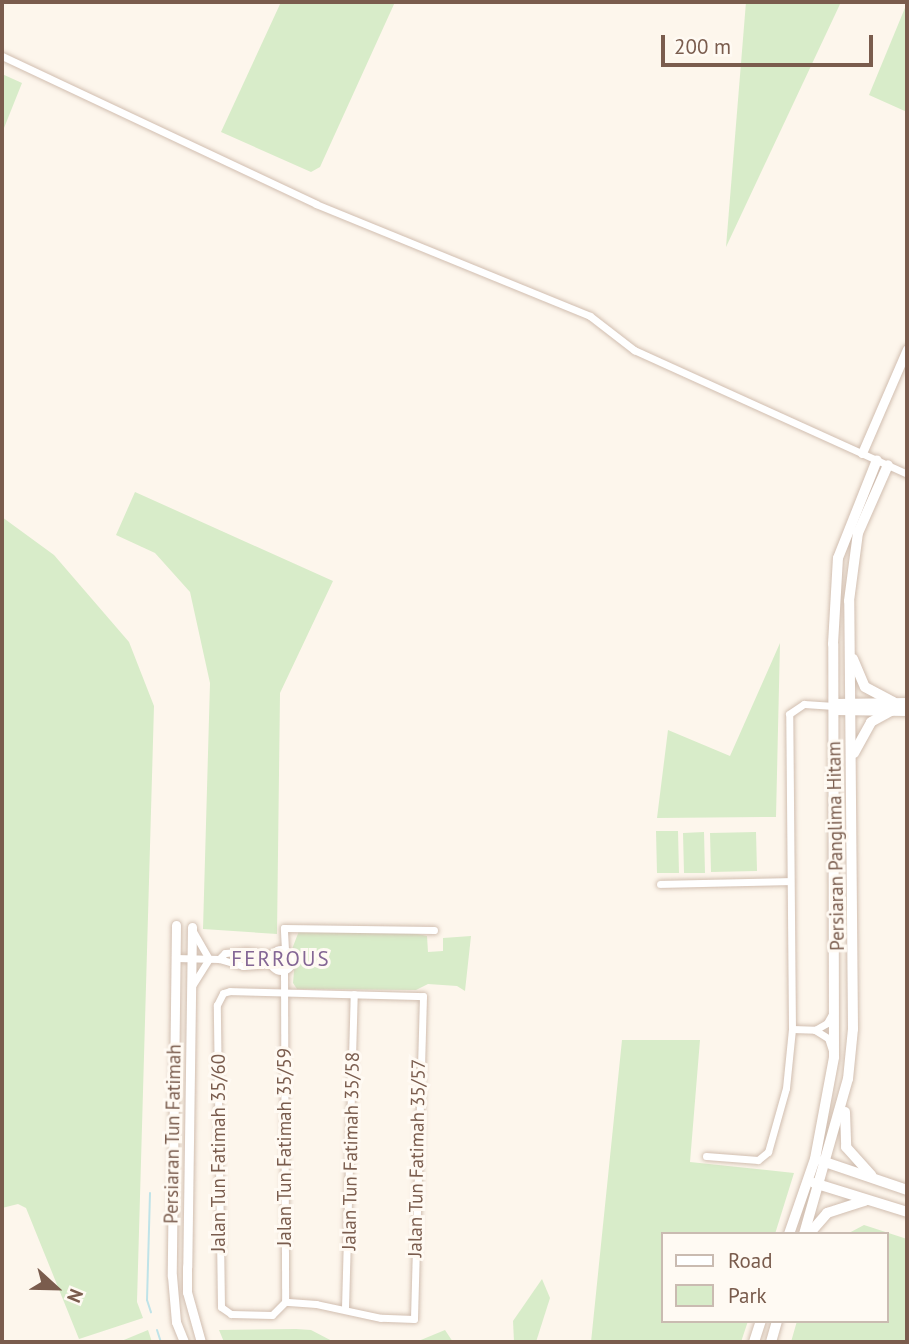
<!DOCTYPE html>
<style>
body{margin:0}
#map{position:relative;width:909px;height:1344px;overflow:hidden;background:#fdf6ec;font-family:"PT Sans",sans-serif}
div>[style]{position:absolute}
.green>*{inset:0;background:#d8ecc9}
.stream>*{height:2px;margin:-1px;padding:0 1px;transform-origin:1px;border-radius:1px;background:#bfe3e8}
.roads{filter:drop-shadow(0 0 2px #d1beb0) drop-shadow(0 0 2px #d1beb0)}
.minor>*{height:7px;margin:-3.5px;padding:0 3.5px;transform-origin:3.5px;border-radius:3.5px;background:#fff}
.minor>.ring{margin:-3.5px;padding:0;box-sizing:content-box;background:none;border:7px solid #fff;border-radius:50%}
.tertiary>*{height:9px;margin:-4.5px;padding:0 4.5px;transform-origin:4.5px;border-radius:4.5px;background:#fff}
.secondary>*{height:10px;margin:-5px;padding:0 5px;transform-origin:5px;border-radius:5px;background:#fff}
span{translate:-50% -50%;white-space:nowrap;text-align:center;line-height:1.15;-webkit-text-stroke:6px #fffaf3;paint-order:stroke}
.street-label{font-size:19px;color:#7a5c4d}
.neighbourhood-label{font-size:21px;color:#846695;letter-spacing:2px}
.frame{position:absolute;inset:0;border:4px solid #7a5c4d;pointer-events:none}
.legend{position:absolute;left:661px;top:1232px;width:228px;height:91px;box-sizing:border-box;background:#fffaf3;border:2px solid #cabbb1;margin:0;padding:9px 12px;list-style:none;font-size:21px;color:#7a5c4d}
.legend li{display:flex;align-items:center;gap:14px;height:35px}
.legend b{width:35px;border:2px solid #cabbb1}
.north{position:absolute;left:21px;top:1253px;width:70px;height:70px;-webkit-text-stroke:5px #fffaf3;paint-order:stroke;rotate:112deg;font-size:19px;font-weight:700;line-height:28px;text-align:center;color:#7a5c4d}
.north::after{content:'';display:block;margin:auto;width:24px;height:32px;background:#7a5c4d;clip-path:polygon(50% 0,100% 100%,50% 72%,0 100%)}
.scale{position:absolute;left:661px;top:35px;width:212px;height:32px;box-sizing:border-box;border:4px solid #7a5c4d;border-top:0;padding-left:9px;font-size:21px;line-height:24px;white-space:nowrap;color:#7a5c4d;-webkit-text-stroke:5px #fffaf3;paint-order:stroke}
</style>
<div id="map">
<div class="green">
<div style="clip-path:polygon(281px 2px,395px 2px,320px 167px,311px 172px,221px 132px)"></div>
<div style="clip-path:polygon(746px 2px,841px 2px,726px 247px)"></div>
<div style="clip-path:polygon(907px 3px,907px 112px,869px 95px)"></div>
<div style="clip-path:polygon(2px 74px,22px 83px,2px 133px)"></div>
<div style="clip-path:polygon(135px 492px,333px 581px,280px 693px,277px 934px,203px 929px,210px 683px,190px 592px,155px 553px,116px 535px)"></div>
<div style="clip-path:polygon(2px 517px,54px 555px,129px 642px,154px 706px,137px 1302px,143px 1318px,79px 1339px,26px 1208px,18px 1204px,2px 1208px)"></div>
<div style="clip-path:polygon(780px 643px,776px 817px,657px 818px,668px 730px,730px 756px)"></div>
<div style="clip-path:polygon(656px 831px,678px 831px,679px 873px,657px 873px)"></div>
<div style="clip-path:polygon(704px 832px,705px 873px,684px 873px,683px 833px)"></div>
<div style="clip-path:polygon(756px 832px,757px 871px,711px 872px,710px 833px)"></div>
<div style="clip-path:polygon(299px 931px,412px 933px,427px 936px,428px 952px,443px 951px,443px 938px,471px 936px,465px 991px,457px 986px,428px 984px,416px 990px,297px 989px,293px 983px,295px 959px,292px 949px)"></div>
<div style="clip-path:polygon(622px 1040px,700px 1040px,690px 1162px,794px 1173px,775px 1234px,662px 1234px,662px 1321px,748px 1321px,741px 1342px,591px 1342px)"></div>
<div style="clip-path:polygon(864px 1225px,907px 1239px,907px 1342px,791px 1342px,797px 1321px,886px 1321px,886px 1234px,847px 1234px)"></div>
<div style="clip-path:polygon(542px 1279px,550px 1298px,536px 1342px,514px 1342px,513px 1321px)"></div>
<div style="clip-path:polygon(296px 1329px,311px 1330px,334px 1342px,224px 1342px,219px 1330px)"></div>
<div style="clip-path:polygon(148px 1330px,152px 1342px,119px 1342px)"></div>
<div style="clip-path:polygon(445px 1330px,453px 1342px,416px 1342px)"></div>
</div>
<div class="stream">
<div style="left:150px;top:1193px;width:107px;rotate:91.6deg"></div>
<div style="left:147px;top:1300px;width:13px;rotate:72deg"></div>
<div style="left:157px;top:1330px;width:13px;rotate:72deg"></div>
</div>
<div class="roads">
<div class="minor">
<div style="left:2px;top:56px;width:347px;rotate:25.2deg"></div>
<div style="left:316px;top:204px;width:296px;rotate:22.2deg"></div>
<div style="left:590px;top:316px;width:56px;rotate:37.7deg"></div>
<div style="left:634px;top:350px;width:300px;rotate:24.4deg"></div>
<div style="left:660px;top:884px;width:130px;rotate:-1.3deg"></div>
<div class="ring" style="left:270px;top:949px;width:15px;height:15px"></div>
<div style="left:285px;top:950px;width:22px;rotate:-93deg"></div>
<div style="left:284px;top:928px;width:150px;rotate:0.8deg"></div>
<div style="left:175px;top:958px;width:44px;rotate:1.3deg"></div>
<div style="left:219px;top:959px;width:25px;rotate:16deg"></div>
<div style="left:243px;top:966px;width:28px;rotate:-4deg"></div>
<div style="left:219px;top:959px;width:8px;rotate:-45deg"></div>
<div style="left:225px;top:953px;width:21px;rotate:-5deg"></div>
<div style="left:246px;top:951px;width:26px;rotate:7deg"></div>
<div style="left:284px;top:970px;width:332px;rotate:89.8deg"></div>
<div style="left:192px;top:986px;width:32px;rotate:-58deg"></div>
<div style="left:209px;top:959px;width:32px;rotate:-120deg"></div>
<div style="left:230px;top:991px;width:193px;rotate:1.5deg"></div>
<div style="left:423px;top:996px;width:323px;rotate:91.6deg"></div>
<div style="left:414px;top:1319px;width:33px;rotate:-178deg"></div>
<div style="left:381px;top:1318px;width:66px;rotate:-167.8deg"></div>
<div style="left:316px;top:1304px;width:31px;rotate:-176deg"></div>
<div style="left:285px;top:1302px;width:18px;rotate:135deg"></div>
<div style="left:272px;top:1315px;width:41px;rotate:-178.6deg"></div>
<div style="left:231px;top:1314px;width:12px;rotate:-145deg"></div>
<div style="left:221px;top:1307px;width:302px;rotate:-90.8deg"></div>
<div style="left:217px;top:1005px;width:13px;rotate:-63deg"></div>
<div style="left:223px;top:993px;width:7px;rotate:-16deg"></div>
<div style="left:792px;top:1029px;width:23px;rotate:2deg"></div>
<div style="left:815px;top:1030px;width:15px;rotate:32deg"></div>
<div style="left:828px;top:1038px;width:13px;rotate:72deg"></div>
<div style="left:815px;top:1030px;width:14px;rotate:-30deg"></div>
<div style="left:827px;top:1023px;width:13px;rotate:-61deg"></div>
<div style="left:706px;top:1156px;width:52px;rotate:4.4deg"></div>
<div style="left:758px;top:1160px;width:13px;rotate:-39deg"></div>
<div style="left:768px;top:1152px;width:66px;rotate:-74.3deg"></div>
<div style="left:786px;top:1088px;width:59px;rotate:-84.2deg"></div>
<div style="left:792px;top:1029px;width:315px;rotate:-90.5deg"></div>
<div style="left:789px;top:714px;width:18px;rotate:-34deg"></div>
<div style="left:804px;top:704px;width:30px;rotate:4deg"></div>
<div style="left:345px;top:1308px;width:314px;rotate:-88.4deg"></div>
</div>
<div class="tertiary">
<div style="left:862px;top:453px;width:113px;rotate:-66.6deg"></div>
<div style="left:834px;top:703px;width:73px;rotate:-0.8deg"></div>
<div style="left:834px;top:710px;width:73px;rotate:0.8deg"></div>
<div style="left:176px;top:925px;width:351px;rotate:90.7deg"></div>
<div style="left:172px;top:1276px;width:46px;rotate:85deg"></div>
<div style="left:176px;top:1322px;width:22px;rotate:68deg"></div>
<div style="left:192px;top:927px;width:340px;rotate:90.8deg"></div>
<div style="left:187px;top:1267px;width:25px;rotate:90deg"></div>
<div style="left:187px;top:1292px;width:52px;rotate:74.4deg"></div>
</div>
<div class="secondary">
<div style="left:853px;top:659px;width:30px;rotate:67deg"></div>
<div style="left:865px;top:687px;width:32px;rotate:28deg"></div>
<div style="left:854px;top:753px;width:35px;rotate:-61deg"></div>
<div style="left:871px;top:722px;width:23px;rotate:-29deg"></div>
<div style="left:845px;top:1112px;width:35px;rotate:88deg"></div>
<div style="left:846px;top:1147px;width:38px;rotate:48deg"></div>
<div style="left:822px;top:1161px;width:90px;rotate:18.8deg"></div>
<div style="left:814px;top:1183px;width:97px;rotate:17.3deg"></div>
<div style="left:789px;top:1234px;width:79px;rotate:-70.9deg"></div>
<div style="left:815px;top:1159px;width:104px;rotate:-79.4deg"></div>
<div style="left:834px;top:1057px;width:413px;rotate:-90.1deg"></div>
<div style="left:833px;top:644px;width:86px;rotate:-86.7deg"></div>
<div style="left:838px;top:558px;width:105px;rotate:-68.3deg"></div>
<div style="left:804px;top:1234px;width:161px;rotate:-74.2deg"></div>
<div style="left:848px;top:1079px;width:50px;rotate:-84.3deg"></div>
<div style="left:853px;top:1029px;width:428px;rotate:-90.5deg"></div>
<div style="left:849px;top:601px;width:69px;rotate:-82.5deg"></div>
<div style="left:858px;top:533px;width:74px;rotate:-66.2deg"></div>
<div style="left:809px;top:1234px;width:28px;rotate:-49deg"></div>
<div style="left:827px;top:1213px;width:40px;rotate:-18deg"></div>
<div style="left:754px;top:1342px;width:22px;rotate:-72deg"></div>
<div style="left:771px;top:1342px;width:22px;rotate:-74deg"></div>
</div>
</div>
<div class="street-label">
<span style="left:836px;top:846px;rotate:-91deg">Persiaran Panglima Hitam</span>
<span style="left:173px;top:1134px;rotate:-89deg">Persiaran Tun Fatimah</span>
<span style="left:285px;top:1147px;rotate:-90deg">Jalan Tun Fatimah 35/59</span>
<span style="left:351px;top:1151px;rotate:-89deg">Jalan Tun Fatimah 35/58</span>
<span style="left:219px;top:1153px;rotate:-90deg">Jalan Tun Fatimah 35/60</span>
<span style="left:417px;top:1158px;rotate:-89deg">Jalan Tun Fatimah 35/57</span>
</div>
<div class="neighbourhood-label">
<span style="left:281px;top:959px">FERROUS</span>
</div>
<div class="frame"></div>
<ul class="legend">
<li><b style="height:9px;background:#fff"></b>Road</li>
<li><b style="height:19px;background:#d8ecc9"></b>Park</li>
</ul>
<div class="north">N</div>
<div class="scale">200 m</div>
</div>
